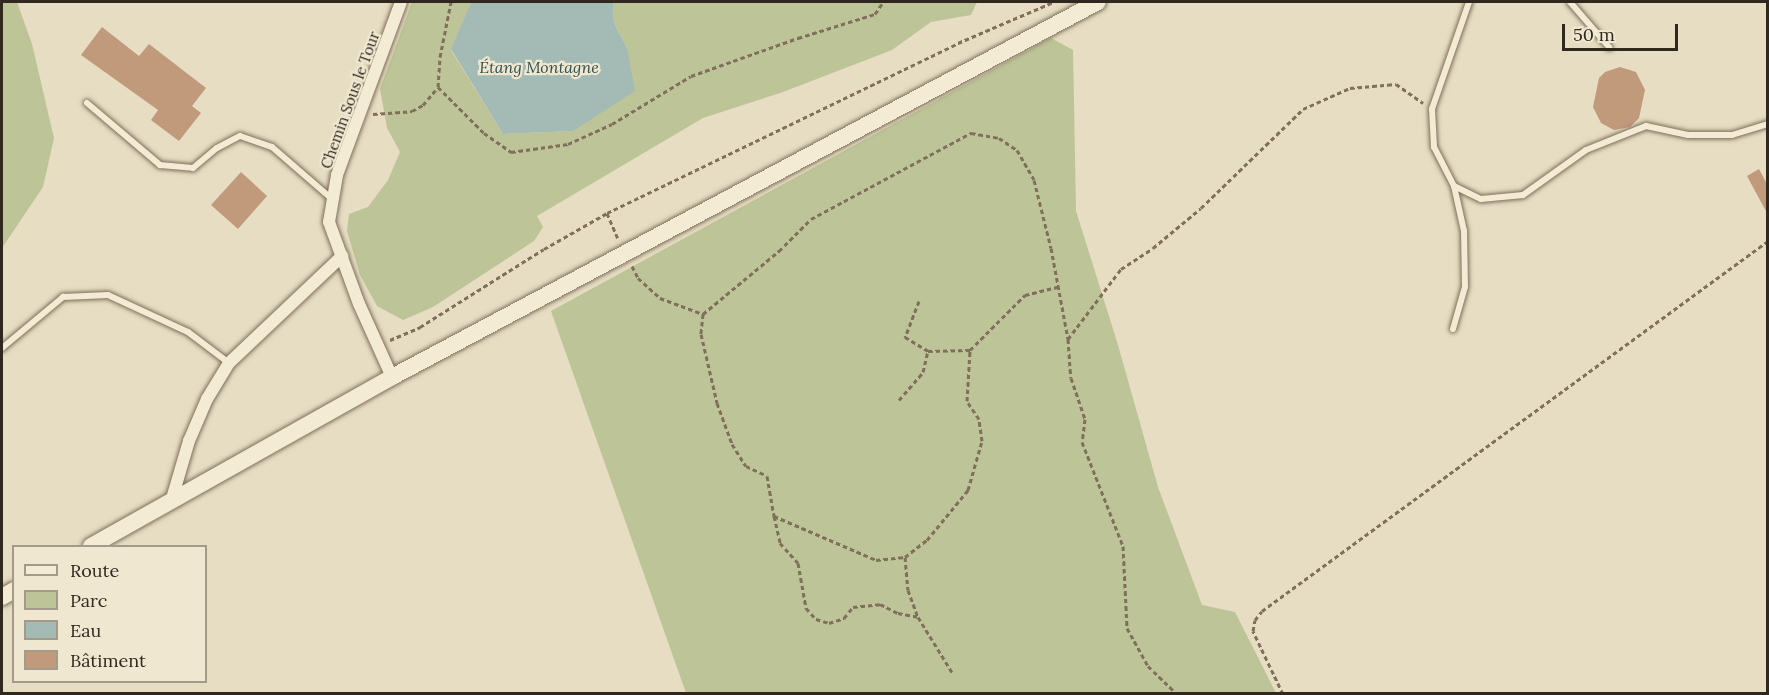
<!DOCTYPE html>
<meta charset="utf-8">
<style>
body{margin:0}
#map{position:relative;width:1769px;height:695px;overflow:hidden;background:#e7ddc2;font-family:Lora,serif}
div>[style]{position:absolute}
.green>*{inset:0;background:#bdc497}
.water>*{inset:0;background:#a3bbb4}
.building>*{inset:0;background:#c19a7c}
.path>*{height:3px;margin-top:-1.5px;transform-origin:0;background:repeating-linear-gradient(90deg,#7f6f5b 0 4.5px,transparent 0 7.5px)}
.roads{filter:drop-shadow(0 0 2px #7f6f5b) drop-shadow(0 0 2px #7f6f5b)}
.lane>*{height:6px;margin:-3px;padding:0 3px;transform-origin:3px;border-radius:3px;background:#f3ebd4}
.street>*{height:12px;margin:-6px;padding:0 6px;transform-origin:6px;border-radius:6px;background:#f3ebd4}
.secondary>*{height:16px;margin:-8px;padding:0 8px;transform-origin:8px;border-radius:8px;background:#f3ebd4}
span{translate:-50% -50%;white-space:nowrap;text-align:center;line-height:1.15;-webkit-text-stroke:4.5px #f0e7d0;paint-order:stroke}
.street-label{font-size:15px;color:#30271e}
.water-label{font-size:16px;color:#2f4e4d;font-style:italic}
.frame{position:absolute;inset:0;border:3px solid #30271e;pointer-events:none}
.legend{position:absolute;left:12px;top:545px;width:195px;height:138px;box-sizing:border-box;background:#f0e7d0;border:2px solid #a39a89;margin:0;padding:8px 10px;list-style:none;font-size:18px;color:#30271e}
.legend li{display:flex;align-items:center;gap:12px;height:30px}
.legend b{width:30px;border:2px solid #a39a89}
.scale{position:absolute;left:1562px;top:24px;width:116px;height:27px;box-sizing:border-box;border:3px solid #30271e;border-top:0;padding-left:8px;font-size:18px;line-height:21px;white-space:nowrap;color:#30271e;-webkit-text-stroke:4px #f0e7d0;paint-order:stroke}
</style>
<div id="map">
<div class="green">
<div style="clip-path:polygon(2px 2px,17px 2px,32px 44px,54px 138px,43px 187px,2px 248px)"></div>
<div style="clip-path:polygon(412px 2px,471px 2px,451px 50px,503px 134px,573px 131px,627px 48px,614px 23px,613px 2px,977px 2px,971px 15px,931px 22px,892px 50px,783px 92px,703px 118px,537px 216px,543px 227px,534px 241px,433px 307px,403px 320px,377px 306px,360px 275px,347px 231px,349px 214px,368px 207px,388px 180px,400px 152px,387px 128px,380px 89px)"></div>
<div style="clip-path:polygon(1051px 38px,1073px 50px,1076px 211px,1118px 345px,1158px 487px,1202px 605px,1235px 612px,1276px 693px,686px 693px,551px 311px)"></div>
</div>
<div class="water">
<div style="clip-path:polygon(471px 2px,613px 2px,614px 23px,627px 48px,635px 91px,573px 131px,503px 134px,451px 49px)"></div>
</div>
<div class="building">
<div style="clip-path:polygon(102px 27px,139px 56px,149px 44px,206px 88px,192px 106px,201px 113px,179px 141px,151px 120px,158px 110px,81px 55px)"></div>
<div style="clip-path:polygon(1620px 67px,1636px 72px,1645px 90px,1639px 118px,1630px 127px,1614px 130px,1601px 123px,1593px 107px,1599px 78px,1605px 72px)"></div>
<div style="clip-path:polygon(1759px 169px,1767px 184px,1767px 213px,1747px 176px)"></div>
<div style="clip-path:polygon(241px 172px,267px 196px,238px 229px,211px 205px)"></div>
</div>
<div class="path">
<div style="left:438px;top:87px;width:65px;rotate:45deg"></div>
<div style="left:484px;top:133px;width:33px;rotate:35deg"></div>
<div style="left:511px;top:152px;width:58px;rotate:-8deg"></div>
<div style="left:568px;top:144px;width:48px;rotate:-24.4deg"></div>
<div style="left:612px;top:124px;width:92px;rotate:-31.3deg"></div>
<div style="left:691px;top:76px;width:114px;rotate:-19.6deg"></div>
<div style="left:798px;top:38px;width:81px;rotate:-17.3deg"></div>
<div style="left:875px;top:14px;width:14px;rotate:-56deg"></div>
<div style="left:373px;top:114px;width:39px;rotate:-4deg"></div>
<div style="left:412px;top:111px;width:13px;rotate:-29deg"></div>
<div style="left:423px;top:105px;width:23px;rotate:-50deg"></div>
<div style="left:438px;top:87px;width:30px;rotate:-86deg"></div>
<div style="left:440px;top:57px;width:56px;rotate:-78.7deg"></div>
<div style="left:607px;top:213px;width:28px;rotate:67deg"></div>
<div style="left:632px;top:266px;width:13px;rotate:63deg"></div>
<div style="left:638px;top:278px;width:30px;rotate:42deg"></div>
<div style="left:660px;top:298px;width:46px;rotate:20.4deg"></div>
<div style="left:703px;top:314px;width:99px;rotate:-39.7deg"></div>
<div style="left:779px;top:251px;width:45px;rotate:-45deg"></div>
<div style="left:811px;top:219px;width:182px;rotate:-28.3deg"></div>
<div style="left:971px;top:133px;width:28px;rotate:10deg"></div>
<div style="left:999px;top:138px;width:22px;rotate:34deg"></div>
<div style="left:1017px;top:150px;width:34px;rotate:60deg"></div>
<div style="left:1034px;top:180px;width:70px;rotate:76deg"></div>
<div style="left:1051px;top:248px;width:93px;rotate:79.4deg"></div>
<div style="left:1068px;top:339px;width:39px;rotate:86deg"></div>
<div style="left:1071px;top:378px;width:43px;rotate:71.1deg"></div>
<div style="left:1085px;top:419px;width:23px;rotate:97deg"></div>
<div style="left:1082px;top:442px;width:112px;rotate:68.5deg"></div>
<div style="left:1123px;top:546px;width:82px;rotate:87.2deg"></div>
<div style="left:1127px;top:628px;width:43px;rotate:61.1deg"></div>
<div style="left:1148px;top:666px;width:40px;rotate:44deg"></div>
<div style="left:919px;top:301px;width:39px;rotate:111deg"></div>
<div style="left:905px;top:337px;width:27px;rotate:31deg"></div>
<div style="left:928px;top:351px;width:42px;rotate:-1.4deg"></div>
<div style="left:703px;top:314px;width:20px;rotate:96deg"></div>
<div style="left:701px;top:334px;width:71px;rotate:76.9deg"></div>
<div style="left:717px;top:403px;width:44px;rotate:69.9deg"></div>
<div style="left:732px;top:444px;width:26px;rotate:58deg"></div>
<div style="left:746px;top:466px;width:23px;rotate:25deg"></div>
<div style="left:767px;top:476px;width:41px;rotate:80.1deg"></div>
<div style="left:774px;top:516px;width:111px;rotate:23.3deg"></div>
<div style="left:876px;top:560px;width:29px;rotate:-6deg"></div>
<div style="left:905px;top:557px;width:28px;rotate:-38deg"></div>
<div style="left:927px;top:540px;width:65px;rotate:-50.6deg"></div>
<div style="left:968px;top:490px;width:51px;rotate:-74.1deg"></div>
<div style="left:982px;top:441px;width:22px;rotate:-98deg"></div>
<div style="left:979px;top:419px;width:22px;rotate:-124deg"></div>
<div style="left:967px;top:401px;width:51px;rotate:-86.6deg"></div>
<div style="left:970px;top:350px;width:78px;rotate:-45deg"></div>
<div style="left:1025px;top:295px;width:34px;rotate:-14deg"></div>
<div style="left:1068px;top:339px;width:88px;rotate:-52.9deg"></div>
<div style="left:1121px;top:269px;width:38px;rotate:-33deg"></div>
<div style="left:1153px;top:248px;width:62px;rotate:-39.8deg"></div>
<div style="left:1201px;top:208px;width:142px;rotate:-44.1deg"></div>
<div style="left:1303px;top:109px;width:51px;rotate:-24.1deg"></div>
<div style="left:1350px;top:88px;width:46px;rotate:-5deg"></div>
<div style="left:1396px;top:84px;width:33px;rotate:35deg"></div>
<div style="left:390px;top:340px;width:33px;rotate:-23deg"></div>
<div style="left:420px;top:327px;width:146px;rotate:-32.2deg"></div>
<div style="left:544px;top:249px;width:73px;rotate:-29.7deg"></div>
<div style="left:607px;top:213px;width:390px;rotate:-25.8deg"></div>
<div style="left:958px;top:43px;width:103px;rotate:-23.3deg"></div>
<div style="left:899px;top:400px;width:37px;rotate:-49deg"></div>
<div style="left:923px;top:372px;width:22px;rotate:-77deg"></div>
<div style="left:774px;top:516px;width:28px;rotate:77deg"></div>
<div style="left:780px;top:543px;width:27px;rotate:48deg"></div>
<div style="left:798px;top:563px;width:46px;rotate:79.9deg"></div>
<div style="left:806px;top:608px;width:15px;rotate:48deg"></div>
<div style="left:816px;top:619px;width:14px;rotate:17deg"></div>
<div style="left:829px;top:623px;width:16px;rotate:-18deg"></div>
<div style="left:844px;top:618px;width:14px;rotate:-51deg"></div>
<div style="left:853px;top:607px;width:27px;rotate:-6deg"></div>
<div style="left:880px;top:604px;width:20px;rotate:27deg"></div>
<div style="left:898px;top:613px;width:20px;rotate:11deg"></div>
<div style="left:905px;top:557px;width:33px;rotate:85deg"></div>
<div style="left:908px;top:590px;width:29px;rotate:70deg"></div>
<div style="left:918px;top:617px;width:67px;rotate:58.4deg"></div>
<div style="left:1283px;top:694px;width:70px;rotate:-115.5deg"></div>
<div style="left:1253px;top:631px;width:11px;rotate:-80deg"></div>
<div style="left:1255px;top:620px;width:11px;rotate:-52deg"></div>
<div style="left:1262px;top:611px;width:627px;rotate:-36.18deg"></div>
</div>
<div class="roads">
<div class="lane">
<div style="left:1570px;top:2px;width:60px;rotate:49.1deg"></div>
<div style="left:87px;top:103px;width:96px;rotate:40.3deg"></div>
<div style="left:160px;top:165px;width:33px;rotate:5deg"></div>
<div style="left:193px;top:168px;width:31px;rotate:-40deg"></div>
<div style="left:217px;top:148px;width:26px;rotate:-28deg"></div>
<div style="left:240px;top:136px;width:34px;rotate:19deg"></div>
<div style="left:272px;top:147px;width:79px;rotate:40.9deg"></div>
<div style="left:1454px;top:186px;width:30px;rotate:26deg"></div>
<div style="left:1481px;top:199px;width:42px;rotate:-5.4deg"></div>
<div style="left:1523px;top:195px;width:77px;rotate:-35.5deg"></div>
<div style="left:1586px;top:150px;width:65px;rotate:-21.8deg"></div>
<div style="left:1646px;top:126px;width:43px;rotate:12.1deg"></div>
<div style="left:1688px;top:135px;width:44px"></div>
<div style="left:1732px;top:135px;width:38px;rotate:-17deg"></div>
<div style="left:1453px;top:329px;width:44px;rotate:-74.1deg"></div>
<div style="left:1465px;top:287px;width:56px;rotate:-91deg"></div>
<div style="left:1464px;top:231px;width:46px;rotate:-102.5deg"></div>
<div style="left:1454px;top:186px;width:44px;rotate:-117.1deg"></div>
<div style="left:1434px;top:147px;width:38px;rotate:-93deg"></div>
<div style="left:1432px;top:109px;width:113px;rotate:-70.9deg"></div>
<div style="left:2px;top:348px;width:80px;rotate:-39.9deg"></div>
<div style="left:63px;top:297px;width:45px;rotate:-2.5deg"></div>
<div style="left:108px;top:295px;width:88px;rotate:24.8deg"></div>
<div style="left:188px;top:332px;width:51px;rotate:37.1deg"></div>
</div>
<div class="street">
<div style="left:392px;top:377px;width:80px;rotate:-114.3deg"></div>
<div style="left:359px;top:304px;width:87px;rotate:-110.1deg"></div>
<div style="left:329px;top:222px;width:48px;rotate:-80.3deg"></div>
<div style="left:337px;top:175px;width:184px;rotate:-69.7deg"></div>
<div style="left:171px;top:502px;width:64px;rotate:-73.6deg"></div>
<div style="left:189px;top:441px;width:46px;rotate:-66.8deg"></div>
<div style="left:207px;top:399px;width:42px;rotate:-58.6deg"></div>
<div style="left:229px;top:363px;width:156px;rotate:-43.4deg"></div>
</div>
<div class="secondary">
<div style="left:91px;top:546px;width:345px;rotate:-29.3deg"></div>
<div style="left:392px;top:377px;width:799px;rotate:-27.98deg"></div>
<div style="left:2px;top:597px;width:14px;rotate:-30deg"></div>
</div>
</div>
<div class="street-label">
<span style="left:350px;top:100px;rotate:-70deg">Chemin Sous le Tour</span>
</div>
<div class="water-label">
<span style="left:539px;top:67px">Étang Montagne</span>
</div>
<div class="frame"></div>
<ul class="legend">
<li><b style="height:8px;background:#f3ebd4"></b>Route</li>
<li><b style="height:16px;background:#bdc497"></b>Parc</li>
<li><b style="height:16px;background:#a3bbb4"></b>Eau</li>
<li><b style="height:16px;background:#c19a7c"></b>Bâtiment</li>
</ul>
<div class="scale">50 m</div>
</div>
